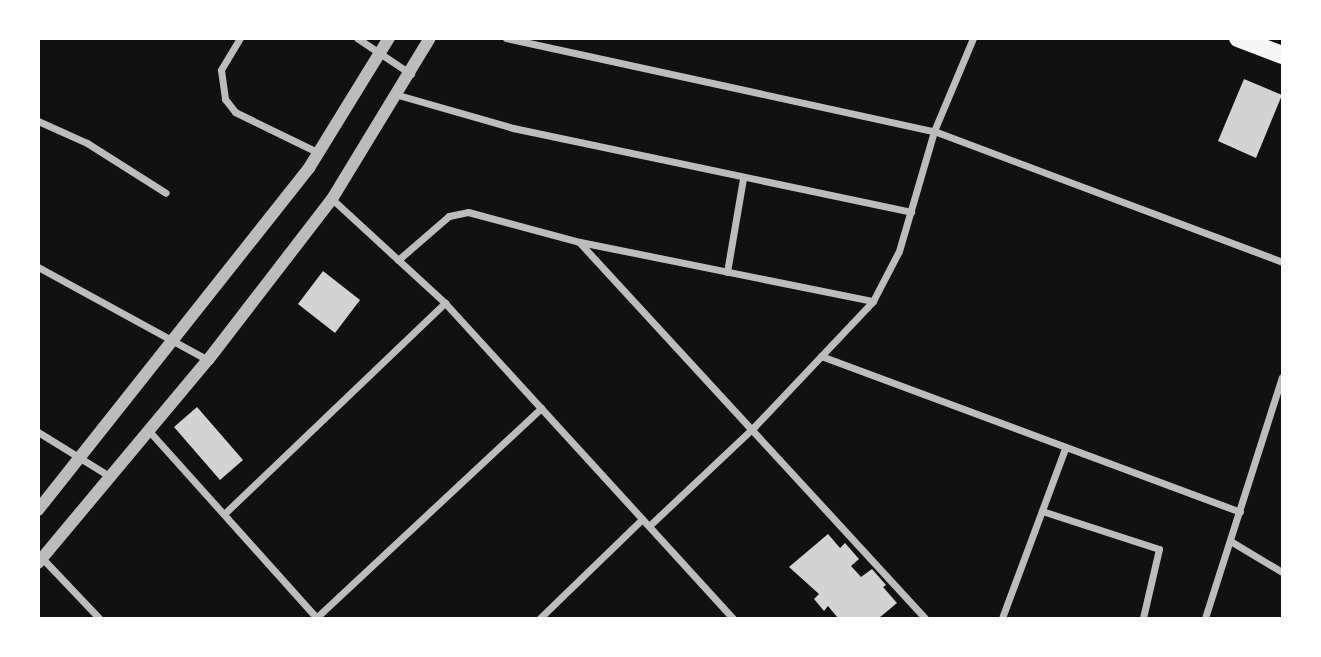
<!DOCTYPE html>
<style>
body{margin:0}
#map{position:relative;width:1321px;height:657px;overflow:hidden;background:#111;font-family:"PT Sans Narrow",sans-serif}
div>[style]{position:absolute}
.building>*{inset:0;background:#d3d3d3}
.minor>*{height:7px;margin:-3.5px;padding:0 3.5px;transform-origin:3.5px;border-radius:3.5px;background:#bcbcbc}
.tertiary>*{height:12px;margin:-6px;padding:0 6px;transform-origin:6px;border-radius:6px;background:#bcbcbc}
.trunk>*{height:18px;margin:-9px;padding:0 9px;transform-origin:9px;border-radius:9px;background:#f5f5f5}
span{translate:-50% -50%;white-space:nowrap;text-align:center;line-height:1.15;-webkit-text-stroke:5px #fff;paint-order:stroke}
.frame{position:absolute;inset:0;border:40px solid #fff;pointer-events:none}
</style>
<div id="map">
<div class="building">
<div style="clip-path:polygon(1244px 79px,1282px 95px,1256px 158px,1218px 141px)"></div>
<div style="clip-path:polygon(323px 271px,360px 300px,335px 333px,298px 304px)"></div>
<div style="clip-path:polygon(197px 407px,243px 460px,220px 480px,174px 427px)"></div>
<div style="clip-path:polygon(828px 534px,840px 548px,845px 543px,859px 559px,851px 566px,861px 577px,872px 569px,886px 585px,883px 587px,897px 603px,879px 618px,838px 618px,828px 606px,824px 611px,814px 599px,819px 594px,789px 567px)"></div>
</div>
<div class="minor">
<div style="left:240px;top:38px;width:37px;rotate:121deg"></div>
<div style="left:221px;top:70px;width:29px;rotate:82deg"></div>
<div style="left:225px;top:99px;width:16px;rotate:52deg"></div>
<div style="left:235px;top:112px;width:93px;rotate:26deg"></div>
<div style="left:357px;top:38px;width:65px;rotate:33.7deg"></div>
<div style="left:506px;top:38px;width:438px;rotate:12.3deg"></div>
<div style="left:934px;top:131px;width:372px;rotate:20.6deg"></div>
<div style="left:398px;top:95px;width:120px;rotate:16deg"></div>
<div style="left:513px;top:128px;width:407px;rotate:11.9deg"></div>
<div style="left:38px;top:121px;width:54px;rotate:24.2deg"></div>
<div style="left:87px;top:143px;width:93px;rotate:32.3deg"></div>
<div style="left:332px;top:199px;width:154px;rotate:42.6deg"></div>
<div style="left:445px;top:303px;width:427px;rotate:47.6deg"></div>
<div style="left:580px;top:242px;width:299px;rotate:11.4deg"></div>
<div style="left:398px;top:260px;width:67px;rotate:-40.8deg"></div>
<div style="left:449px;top:216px;width:19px;rotate:-12deg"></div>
<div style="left:468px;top:212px;width:115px;rotate:15.1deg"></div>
<div style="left:579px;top:242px;width:511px;rotate:47.38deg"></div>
<div style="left:38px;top:267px;width:194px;rotate:28.7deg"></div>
<div style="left:727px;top:272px;width:95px;rotate:-80.3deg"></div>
<div style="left:821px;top:356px;width:447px;rotate:20.4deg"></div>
<div style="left:149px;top:431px;width:251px;rotate:48.1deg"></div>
<div style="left:38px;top:432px;width:86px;rotate:31.7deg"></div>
<div style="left:1042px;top:511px;width:123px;rotate:18deg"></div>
<div style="left:1159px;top:549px;width:71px;rotate:103.1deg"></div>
<div style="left:224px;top:514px;width:306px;rotate:-43.7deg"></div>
<div style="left:649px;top:526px;width:144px;rotate:-43.3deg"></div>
<div style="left:754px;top:427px;width:173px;rotate:-46.6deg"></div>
<div style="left:873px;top:301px;width:56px;rotate:-62.5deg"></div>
<div style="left:899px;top:251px;width:125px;rotate:-73.7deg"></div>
<div style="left:934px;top:131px;width:101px;rotate:-67.2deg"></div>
<div style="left:1232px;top:542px;width:58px;rotate:31deg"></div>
<div style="left:42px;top:558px;width:83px;rotate:46.5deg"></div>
<div style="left:316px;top:618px;width:308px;rotate:-43deg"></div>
<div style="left:540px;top:618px;width:142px;rotate:-44.1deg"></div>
<div style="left:1002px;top:618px;width:180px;rotate:-69.6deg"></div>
<div style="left:1205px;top:618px;width:253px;rotate:-72.3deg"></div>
</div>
<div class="tertiary">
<div style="left:38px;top:510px;width:436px;rotate:-51.6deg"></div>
<div style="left:309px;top:168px;width:153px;rotate:-58.4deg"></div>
<div style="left:38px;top:563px;width:265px;rotate:-50.1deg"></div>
<div style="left:208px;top:360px;width:203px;rotate:-52.4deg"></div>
<div style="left:332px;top:199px;width:188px;rotate:-58.7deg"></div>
</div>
<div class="trunk">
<div style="left:1238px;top:38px;width:47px;rotate:21.1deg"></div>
</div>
<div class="frame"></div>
</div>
